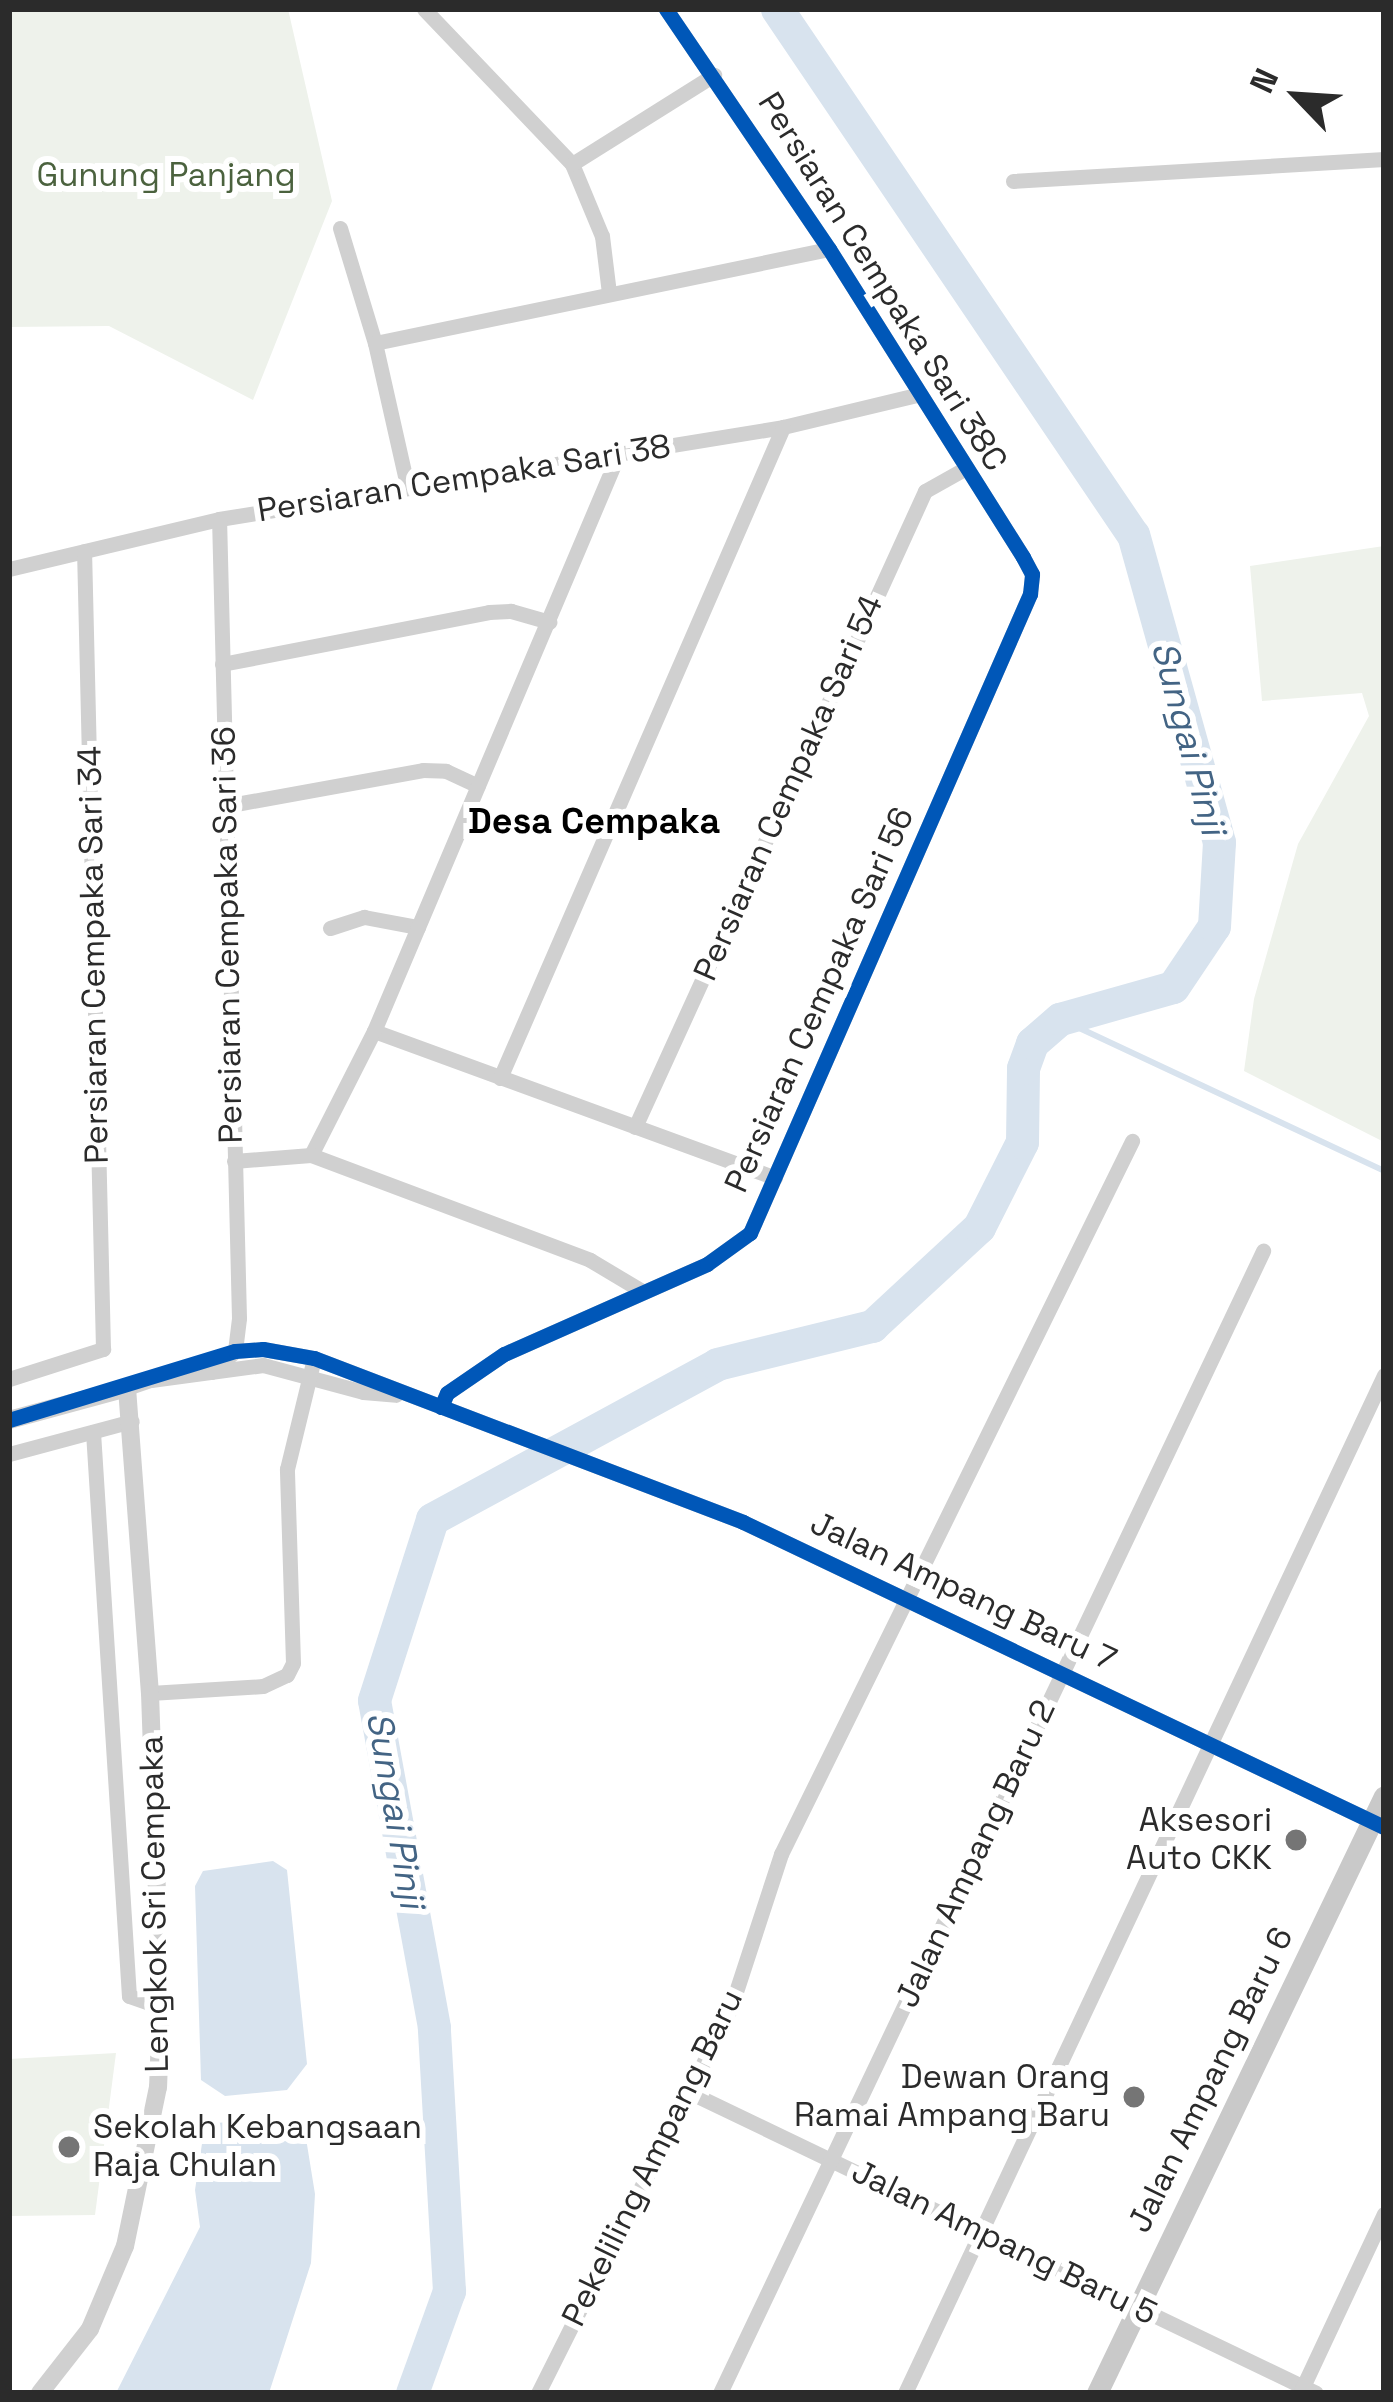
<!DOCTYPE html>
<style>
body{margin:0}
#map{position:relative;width:1393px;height:2402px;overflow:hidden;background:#fff;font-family:"Space Grotesk",sans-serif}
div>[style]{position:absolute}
.green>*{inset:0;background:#eef2eb}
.water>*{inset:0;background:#d8e3ee}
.stream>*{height:6px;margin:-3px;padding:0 3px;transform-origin:3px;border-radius:3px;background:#d8e3ee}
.river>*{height:33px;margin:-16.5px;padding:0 16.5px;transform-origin:16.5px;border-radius:16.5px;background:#d8e3ee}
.minor>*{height:15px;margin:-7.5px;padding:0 7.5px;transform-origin:7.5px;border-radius:7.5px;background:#d0d0d0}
.tertiary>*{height:18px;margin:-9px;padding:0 9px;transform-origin:9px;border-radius:9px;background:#d0d0d0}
.secondary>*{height:21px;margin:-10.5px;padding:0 10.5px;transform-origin:10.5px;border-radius:10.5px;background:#c9c9c9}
.cycleway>*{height:15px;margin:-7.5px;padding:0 7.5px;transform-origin:7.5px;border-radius:7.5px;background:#0057b8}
.dots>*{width:33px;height:33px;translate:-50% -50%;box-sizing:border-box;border:6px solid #fff;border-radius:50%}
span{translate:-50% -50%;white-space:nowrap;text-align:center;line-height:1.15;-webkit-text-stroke:12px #fff;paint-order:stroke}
.park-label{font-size:33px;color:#4b623e}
.street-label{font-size:33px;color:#2b2b2b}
.poi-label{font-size:33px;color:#2b2b2b}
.right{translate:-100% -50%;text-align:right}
.left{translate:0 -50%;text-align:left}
.water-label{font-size:36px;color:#436484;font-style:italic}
.neighbourhood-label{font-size:36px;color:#000;font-weight:700}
.frame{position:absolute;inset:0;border:12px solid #2b2b2b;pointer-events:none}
.north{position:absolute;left:1237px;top:36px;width:120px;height:120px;-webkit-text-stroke:9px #fff;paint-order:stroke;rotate:295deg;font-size:33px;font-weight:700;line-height:48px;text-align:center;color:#2b2b2b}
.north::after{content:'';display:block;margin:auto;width:42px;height:54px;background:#2b2b2b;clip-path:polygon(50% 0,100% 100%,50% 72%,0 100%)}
</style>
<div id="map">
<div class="green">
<div style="clip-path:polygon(9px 9px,288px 9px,332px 201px,253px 400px,109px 326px,9px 327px)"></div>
<div style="clip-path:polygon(1384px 546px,1384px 1142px,1244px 1071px,1254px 999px,1298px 844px,1369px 716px,1362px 693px,1262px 701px,1250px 566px)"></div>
<div style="clip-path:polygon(116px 2053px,95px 2215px,9px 2216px,9px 2059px)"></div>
</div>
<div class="water">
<div style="clip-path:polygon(273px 1861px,287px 1870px,307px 2064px,287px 2090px,225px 2096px,201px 2080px,195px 1886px,203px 1871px)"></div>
<div style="clip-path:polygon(280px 2117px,304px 2126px,315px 2194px,311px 2263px,269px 2393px,116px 2393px,200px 2227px,195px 2190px,203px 2137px,217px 2123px)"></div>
</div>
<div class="stream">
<div style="left:1060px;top:1019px;width:358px;rotate:25.1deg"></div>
</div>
<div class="river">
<div style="left:412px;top:2393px;width:109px;rotate:-70.1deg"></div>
<div style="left:449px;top:2291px;width:264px;rotate:-93.3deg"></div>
<div style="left:434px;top:2027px;width:332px;rotate:-100.4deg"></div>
<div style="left:374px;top:1700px;width:190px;rotate:-72.2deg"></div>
<div style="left:432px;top:1519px;width:324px;rotate:-28.5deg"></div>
<div style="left:717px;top:1364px;width:160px;rotate:-13.8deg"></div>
<div style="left:872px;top:1326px;width:146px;rotate:-42.8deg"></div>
<div style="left:979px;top:1227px;width:95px;rotate:-63.2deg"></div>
<div style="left:1022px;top:1142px;width:74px;rotate:-89.2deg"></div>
<div style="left:1023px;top:1068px;width:27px;rotate:-70deg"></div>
<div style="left:1032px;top:1043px;width:37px;rotate:-41deg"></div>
<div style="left:1060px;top:1019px;width:117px;rotate:-15.8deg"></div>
<div style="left:1173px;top:987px;width:73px;rotate:-56.1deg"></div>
<div style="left:1214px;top:926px;width:84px;rotate:-86.6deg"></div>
<div style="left:1219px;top:842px;width:319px;rotate:-105.6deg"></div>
<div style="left:1133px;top:535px;width:635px;rotate:-124.09deg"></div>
</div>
<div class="minor">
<div style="left:424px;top:9px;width:214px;rotate:46.3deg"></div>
<div style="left:572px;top:164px;width:78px;rotate:67.4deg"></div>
<div style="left:602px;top:236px;width:57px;rotate:83deg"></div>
<div style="left:572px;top:164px;width:168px;rotate:-32.1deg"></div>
<div style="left:1013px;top:181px;width:372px;rotate:-3.4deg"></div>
<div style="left:340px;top:228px;width:120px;rotate:73.1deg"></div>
<div style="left:375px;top:343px;width:146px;rotate:77.3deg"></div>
<div style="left:375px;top:343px;width:464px;rotate:-11.7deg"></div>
<div style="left:9px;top:569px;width:216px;rotate:-13.4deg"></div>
<div style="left:219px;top:519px;width:571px;rotate:-9.26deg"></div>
<div style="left:783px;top:427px;width:141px;rotate:-13.5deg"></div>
<div style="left:222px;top:664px;width:272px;rotate:-11deg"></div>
<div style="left:489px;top:612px;width:22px;rotate:-3deg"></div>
<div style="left:511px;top:611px;width:40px;rotate:16deg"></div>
<div style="left:225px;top:806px;width:201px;rotate:-10.3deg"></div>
<div style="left:423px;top:770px;width:23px;rotate:2deg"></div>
<div style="left:446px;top:771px;width:35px;rotate:25deg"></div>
<div style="left:330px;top:928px;width:36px;rotate:-18deg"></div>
<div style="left:364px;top:917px;width:55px;rotate:10.5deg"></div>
<div style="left:374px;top:1031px;width:427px;rotate:20.1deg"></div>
<div style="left:500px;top:1078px;width:710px;rotate:-66.5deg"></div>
<div style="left:635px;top:1127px;width:699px;rotate:-65.49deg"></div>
<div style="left:925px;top:491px;width:45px;rotate:-29.4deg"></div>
<div style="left:311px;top:1155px;width:139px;rotate:-63.1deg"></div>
<div style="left:374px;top:1031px;width:626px;rotate:-67.04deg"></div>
<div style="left:234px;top:1161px;width:77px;rotate:-4.5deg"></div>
<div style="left:311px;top:1155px;width:298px;rotate:20.6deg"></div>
<div style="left:590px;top:1260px;width:61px;rotate:30.8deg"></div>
<div style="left:211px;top:1372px;width:32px;rotate:-41deg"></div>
<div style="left:235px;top:1351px;width:33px;rotate:-83deg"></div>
<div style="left:239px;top:1318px;width:799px;rotate:-91.43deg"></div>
<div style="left:9px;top:1379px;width:99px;rotate:-17.7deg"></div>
<div style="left:103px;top:1349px;width:798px;rotate:-91.36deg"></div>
<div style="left:151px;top:1380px;width:113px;rotate:-7.6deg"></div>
<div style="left:263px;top:1365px;width:104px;rotate:15.1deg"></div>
<div style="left:363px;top:1392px;width:33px;rotate:5deg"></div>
<div style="left:127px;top:1388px;width:114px;rotate:-18.9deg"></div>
<div style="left:235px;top:1351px;width:28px;rotate:-4deg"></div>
<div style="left:263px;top:1349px;width:52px;rotate:10deg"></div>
<div style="left:314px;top:1358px;width:459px;rotate:20.9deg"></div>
<div style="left:743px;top:1522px;width:710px;rotate:25.45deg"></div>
<div style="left:441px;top:1407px;width:15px;rotate:-67deg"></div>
<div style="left:447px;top:1393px;width:69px;rotate:-34.4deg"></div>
<div style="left:504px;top:1354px;width:222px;rotate:-23.9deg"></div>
<div style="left:707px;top:1264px;width:53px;rotate:-35.8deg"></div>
<div style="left:750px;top:1233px;width:698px;rotate:-66.34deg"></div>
<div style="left:1030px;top:594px;width:20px;rotate:-84deg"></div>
<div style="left:1032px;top:574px;width:19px;rotate:-118deg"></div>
<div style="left:1023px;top:557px;width:364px;rotate:-122.2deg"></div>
<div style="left:829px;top:249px;width:290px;rotate:-124.2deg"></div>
<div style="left:93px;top:1432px;width:565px;rotate:86.35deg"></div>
<div style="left:129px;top:1996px;width:34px;rotate:19deg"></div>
<div style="left:9px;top:1454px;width:127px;rotate:-15deg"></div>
<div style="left:150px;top:1693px;width:113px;rotate:-3.5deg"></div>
<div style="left:263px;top:1686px;width:26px;rotate:-25deg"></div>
<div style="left:287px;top:1675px;width:13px;rotate:-63deg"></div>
<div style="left:293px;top:1663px;width:194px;rotate:-91.8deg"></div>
<div style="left:287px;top:1469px;width:114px;rotate:-76.3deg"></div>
<div style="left:691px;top:2093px;width:693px;rotate:25.64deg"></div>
<div style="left:538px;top:2393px;width:432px;rotate:-63.4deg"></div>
<div style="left:731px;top:2007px;width:161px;rotate:-71.9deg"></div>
<div style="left:781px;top:1854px;width:795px;rotate:-63.79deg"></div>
<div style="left:720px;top:2393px;width:1265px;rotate:-64.57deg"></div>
<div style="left:905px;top:2393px;width:1125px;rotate:-64.8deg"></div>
<div style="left:1300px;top:2393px;width:198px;rotate:-64.9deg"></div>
</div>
<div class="tertiary">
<div style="left:9px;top:1420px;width:122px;rotate:-15.2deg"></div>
<div style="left:127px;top:1388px;width:306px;rotate:85.7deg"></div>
<div style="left:150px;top:1693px;width:314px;rotate:88deg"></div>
<div style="left:161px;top:2007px;width:80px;rotate:92.1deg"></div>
<div style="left:158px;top:2087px;width:162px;rotate:101.7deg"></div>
<div style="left:125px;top:2246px;width:90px;rotate:112.9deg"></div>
<div style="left:90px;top:2329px;width:81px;rotate:128deg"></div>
</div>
<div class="secondary">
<div style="left:1097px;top:2393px;width:662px;rotate:-64.32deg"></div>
</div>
<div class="cycleway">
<div style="left:441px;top:1407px;width:15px;rotate:-67deg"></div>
<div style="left:447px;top:1393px;width:69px;rotate:-34.4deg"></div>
<div style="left:504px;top:1354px;width:222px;rotate:-23.9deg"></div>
<div style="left:707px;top:1264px;width:53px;rotate:-35.8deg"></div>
<div style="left:750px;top:1233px;width:698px;rotate:-66.34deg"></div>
<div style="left:1030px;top:594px;width:20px;rotate:-84deg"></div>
<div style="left:1032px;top:574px;width:19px;rotate:-118deg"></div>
<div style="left:1023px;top:557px;width:364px;rotate:-122.2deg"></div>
<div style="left:829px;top:249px;width:290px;rotate:-124.2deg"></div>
<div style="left:9px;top:1420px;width:236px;rotate:-17deg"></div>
<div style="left:235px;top:1351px;width:28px;rotate:-4deg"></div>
<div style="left:263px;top:1349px;width:52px;rotate:10deg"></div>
<div style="left:314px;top:1358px;width:459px;rotate:20.9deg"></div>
<div style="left:743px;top:1522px;width:710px;rotate:25.45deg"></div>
</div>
<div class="dots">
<div style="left:1296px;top:1840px;background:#757575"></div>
<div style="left:1134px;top:2097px;background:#757575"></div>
<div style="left:69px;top:2147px;background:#757575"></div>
</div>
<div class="park-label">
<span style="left:166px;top:176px">Gunung Panjang</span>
</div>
<div class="street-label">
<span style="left:882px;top:282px;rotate:58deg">Persiaran Cempaka Sari 38C</span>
<span style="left:464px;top:479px;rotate:-9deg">Persiaran Cempaka Sari 38</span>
<span style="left:789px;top:788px;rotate:-66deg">Persiaran Cempaka Sari 54</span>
<span style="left:228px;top:935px;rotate:-91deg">Persiaran Cempaka Sari 36</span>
<span style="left:94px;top:955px;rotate:-91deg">Persiaran Cempaka Sari 34</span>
<span style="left:820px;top:1000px;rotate:-66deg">Persiaran Cempaka Sari 56</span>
<span style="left:963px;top:1592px;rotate:25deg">Jalan Ampang Baru 7</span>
<span style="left:976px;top:1854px;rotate:-65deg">Jalan Ampang Baru 2</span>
<span style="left:155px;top:1904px;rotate:-91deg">Lengkok Sri Cempaka</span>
<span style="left:1211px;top:2080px;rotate:-64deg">Jalan Ampang Baru 6</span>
<span style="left:653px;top:2158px;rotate:-64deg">Pekeliling Ampang Baru</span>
<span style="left:1004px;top:2243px;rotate:26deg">Jalan Ampang Baru 5</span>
</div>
<div class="poi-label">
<span class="right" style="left:1272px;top:1840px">Aksesori<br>Auto CKK</span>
<span class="right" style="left:1110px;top:2097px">Dewan Orang<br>Ramai Ampang Baru</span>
<span class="left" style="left:93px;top:2147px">Sekolah Kebangsaan<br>Raja Chulan</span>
</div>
<div class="water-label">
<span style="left:1188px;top:738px;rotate:75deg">Sungai Pinji</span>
<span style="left:395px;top:1810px;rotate:80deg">Sungai Pinji</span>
</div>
<div class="neighbourhood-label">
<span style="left:594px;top:822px">Desa Cempaka</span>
</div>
<div class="frame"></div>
<div class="north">N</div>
</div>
